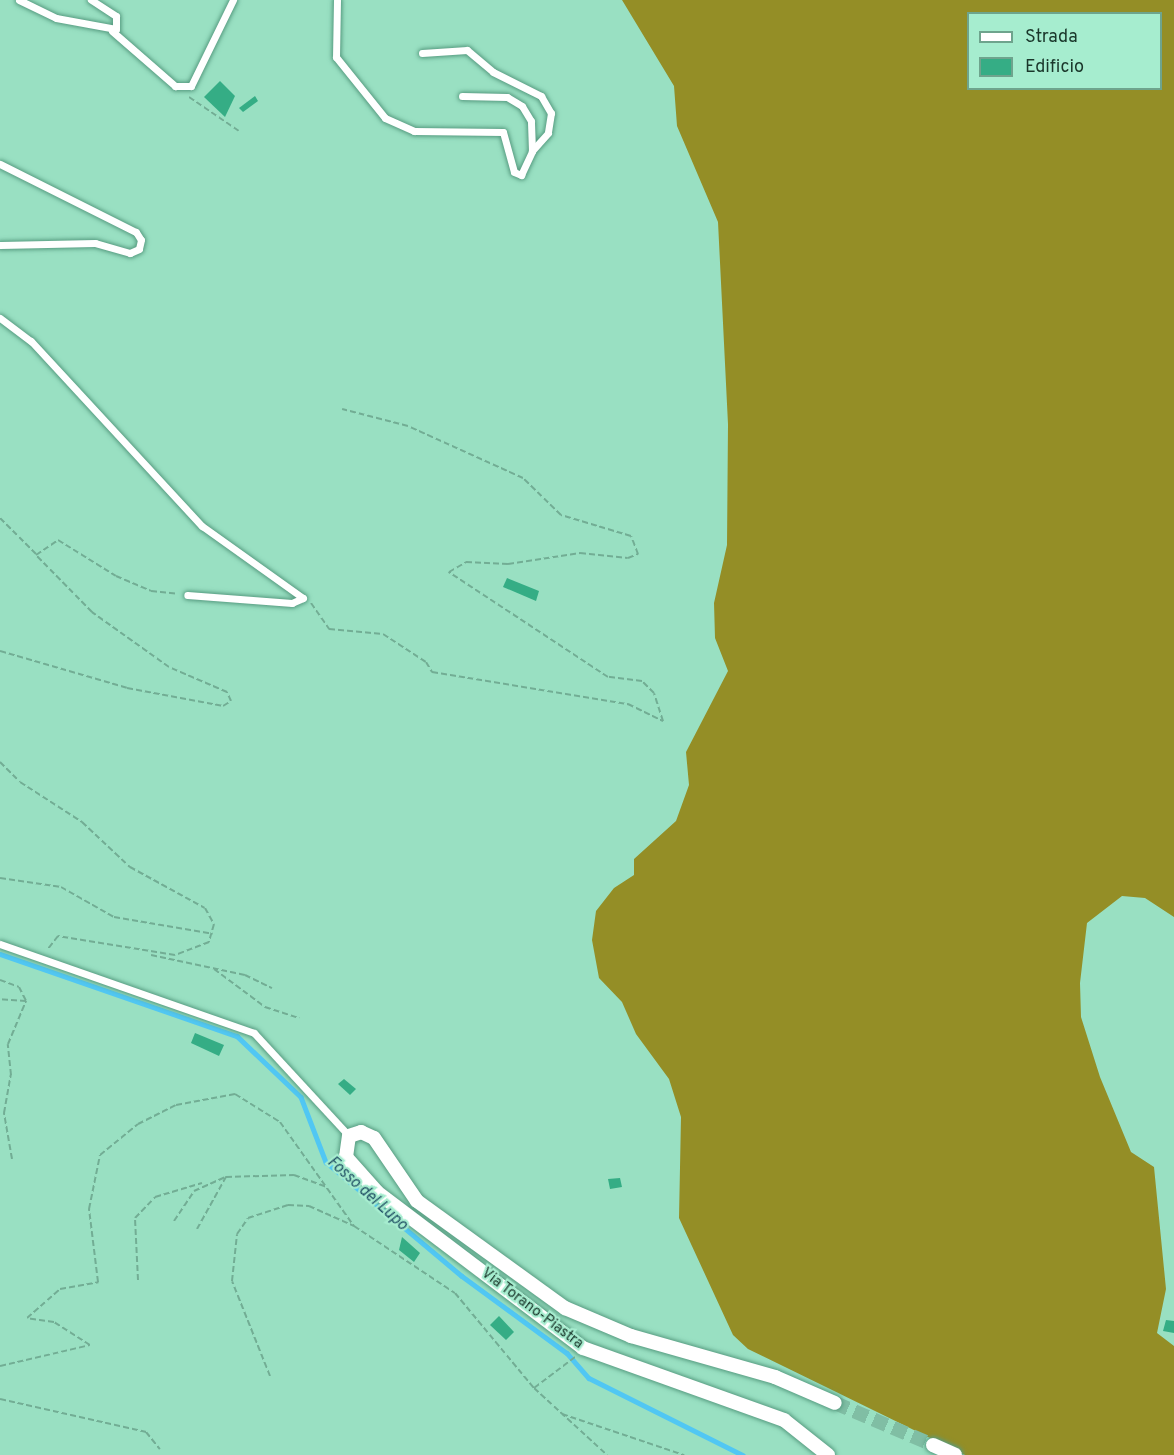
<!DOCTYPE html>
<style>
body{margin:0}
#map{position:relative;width:1174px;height:1455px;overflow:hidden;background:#99e0c2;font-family:Overpass,sans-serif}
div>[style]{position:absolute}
.forest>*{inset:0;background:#948e26}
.stream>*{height:4.5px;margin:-2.25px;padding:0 2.25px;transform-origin:2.25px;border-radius:2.25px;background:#51c7f3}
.building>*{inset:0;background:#35ad85}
.street-tunnel>*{height:14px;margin-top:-7px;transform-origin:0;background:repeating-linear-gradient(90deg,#80bea4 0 14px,transparent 0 21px)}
.path>*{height:2px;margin-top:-1px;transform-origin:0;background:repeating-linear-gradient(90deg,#72ad94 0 6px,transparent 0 9px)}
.roads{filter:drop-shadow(0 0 2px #579c81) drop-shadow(0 0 2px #579c81)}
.lane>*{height:7px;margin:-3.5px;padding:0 3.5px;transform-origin:3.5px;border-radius:3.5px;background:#fff}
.street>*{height:14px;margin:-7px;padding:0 7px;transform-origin:7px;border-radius:7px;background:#fff}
span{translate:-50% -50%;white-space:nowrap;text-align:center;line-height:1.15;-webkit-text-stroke:4.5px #a6edcf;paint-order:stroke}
.street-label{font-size:15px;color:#1a372b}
.water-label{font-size:16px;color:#225265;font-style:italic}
.legend{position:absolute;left:967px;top:12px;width:195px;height:78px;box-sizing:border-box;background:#a6edcf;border:2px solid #6ea48d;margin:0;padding:8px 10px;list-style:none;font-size:18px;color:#1a372b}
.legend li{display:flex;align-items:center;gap:12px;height:30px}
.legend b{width:30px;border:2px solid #6ea48d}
</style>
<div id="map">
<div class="forest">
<div style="clip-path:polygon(evenodd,622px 0,1174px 0,1174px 917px,1145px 898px,1122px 896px,1087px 923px,1080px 983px,1081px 1017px,1100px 1077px,1131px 1152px,1154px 1167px,1166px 1289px,1157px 1333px,1174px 1346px,1174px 1455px,965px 1455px,748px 1349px,733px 1335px,679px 1218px,681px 1117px,669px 1079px,636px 1034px,622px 1002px,599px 978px,592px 940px,596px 911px,614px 888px,634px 875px,634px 859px,676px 821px,689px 785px,686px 752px,728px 671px,715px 638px,714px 603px,727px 545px,728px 424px,718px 222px,677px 126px,674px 86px,622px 0,968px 14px,1160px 14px,1160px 88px,968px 88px,968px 14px)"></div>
</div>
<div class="stream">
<div style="left:0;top:954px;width:251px;rotate:19.1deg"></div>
<div style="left:237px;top:1036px;width:88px;rotate:43.6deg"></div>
<div style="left:301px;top:1097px;width:70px;rotate:69deg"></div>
<div style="left:326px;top:1162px;width:177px;rotate:40deg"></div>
<div style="left:462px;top:1276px;width:130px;rotate:36.3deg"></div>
<div style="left:567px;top:1353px;width:33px;rotate:49deg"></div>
<div style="left:589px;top:1378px;width:172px;rotate:26.6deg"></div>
</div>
<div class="building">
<div style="clip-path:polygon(220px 81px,235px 96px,225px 117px,204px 97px)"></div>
<div style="clip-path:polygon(255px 96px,258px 101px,243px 112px,239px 108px)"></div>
<div style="clip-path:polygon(507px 578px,539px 591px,536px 601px,503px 587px)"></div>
<div style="clip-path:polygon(195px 1033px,224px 1045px,219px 1056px,191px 1043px)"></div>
<div style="clip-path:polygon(344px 1079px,356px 1089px,350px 1095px,338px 1084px)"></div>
<div style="clip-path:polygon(620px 1178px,622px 1187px,610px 1189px,608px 1179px)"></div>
<div style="clip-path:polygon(402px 1237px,420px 1253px,414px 1262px,399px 1250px)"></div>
<div style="clip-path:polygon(499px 1316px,514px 1332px,506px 1340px,490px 1325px)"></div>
<div style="clip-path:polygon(1166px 1320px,1174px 1321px,1174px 1333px,1163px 1331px)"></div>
</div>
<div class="street-tunnel">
<div style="left:835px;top:1403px;width:107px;rotate:23.2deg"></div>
</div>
<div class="path">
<div style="left:189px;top:97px;width:60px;rotate:34.2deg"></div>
<div style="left:0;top:518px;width:51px;rotate:45deg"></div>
<div style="left:311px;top:603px;width:32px;rotate:55deg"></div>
<div style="left:329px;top:629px;width:54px;rotate:5.3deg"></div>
<div style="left:383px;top:634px;width:51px;rotate:33.1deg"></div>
<div style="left:426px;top:662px;width:12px;rotate:59deg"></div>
<div style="left:432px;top:672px;width:199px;rotate:9.3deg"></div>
<div style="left:628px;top:704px;width:39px;rotate:26deg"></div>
<div style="left:663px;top:721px;width:29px;rotate:-108deg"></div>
<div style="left:654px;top:693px;width:17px;rotate:-135deg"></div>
<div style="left:642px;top:681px;width:34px;rotate:-173deg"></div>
<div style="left:608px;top:677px;width:191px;rotate:-146.6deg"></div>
<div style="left:449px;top:572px;width:20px;rotate:-30deg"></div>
<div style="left:466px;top:562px;width:42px;rotate:2.7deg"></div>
<div style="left:508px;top:564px;width:73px;rotate:-8.7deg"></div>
<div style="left:580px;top:553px;width:48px;rotate:5.9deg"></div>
<div style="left:628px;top:558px;width:11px;rotate:-22deg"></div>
<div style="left:638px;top:554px;width:19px;rotate:-111deg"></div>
<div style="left:631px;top:536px;width:73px;rotate:-163.3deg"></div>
<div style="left:561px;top:515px;width:53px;rotate:-135.8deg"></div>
<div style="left:523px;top:478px;width:126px;rotate:-155.7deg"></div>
<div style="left:408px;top:426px;width:68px;rotate:-165.6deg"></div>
<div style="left:0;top:651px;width:132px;rotate:16.2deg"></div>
<div style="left:127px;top:688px;width:98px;rotate:10.6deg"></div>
<div style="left:223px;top:706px;width:9px;rotate:-32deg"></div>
<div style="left:231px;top:701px;width:10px;rotate:-114deg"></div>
<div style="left:227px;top:692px;width:63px;rotate:-156.7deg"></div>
<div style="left:169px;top:667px;width:95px;rotate:-144.5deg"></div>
<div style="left:92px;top:612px;width:80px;rotate:-134.5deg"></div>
<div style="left:36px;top:555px;width:27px;rotate:-34deg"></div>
<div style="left:58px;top:540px;width:68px;rotate:31.8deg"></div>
<div style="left:116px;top:576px;width:38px;rotate:23deg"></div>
<div style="left:151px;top:591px;width:27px;rotate:6deg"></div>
<div style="left:0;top:762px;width:28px;rotate:45deg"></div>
<div style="left:20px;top:782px;width:74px;rotate:32.8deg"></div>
<div style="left:82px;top:822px;width:66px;rotate:43.2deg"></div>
<div style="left:130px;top:867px;width:85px;rotate:28.7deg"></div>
<div style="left:205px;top:908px;width:18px;rotate:61deg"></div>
<div style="left:214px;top:924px;width:19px;rotate:106deg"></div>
<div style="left:209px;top:942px;width:36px;rotate:159deg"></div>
<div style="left:175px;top:955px;width:119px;rotate:-170.8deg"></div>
<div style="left:58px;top:936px;width:16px;rotate:128deg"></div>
<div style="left:0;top:878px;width:62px;rotate:8.4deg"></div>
<div style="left:61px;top:887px;width:61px;rotate:29.5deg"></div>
<div style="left:114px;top:917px;width:100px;rotate:9.7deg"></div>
<div style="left:151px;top:955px;width:96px;rotate:12deg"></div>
<div style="left:245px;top:975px;width:30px;rotate:26deg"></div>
<div style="left:214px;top:969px;width:64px;rotate:36.7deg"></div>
<div style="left:265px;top:1007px;width:36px;rotate:18deg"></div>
<div style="left:0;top:980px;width:20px;rotate:20deg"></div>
<div style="left:19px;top:987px;width:16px;rotate:63deg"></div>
<div style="left:26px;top:1001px;width:26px;rotate:-176deg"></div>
<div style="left:12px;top:1159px;width:47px;rotate:-99.9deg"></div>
<div style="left:4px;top:1113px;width:39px;rotate:-80deg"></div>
<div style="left:11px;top:1075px;width:31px;rotate:-96deg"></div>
<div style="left:8px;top:1044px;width:47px;rotate:-67.3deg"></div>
<div style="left:174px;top:1221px;width:36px;rotate:-56deg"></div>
<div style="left:194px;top:1191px;width:35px;rotate:-24deg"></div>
<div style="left:226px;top:1177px;width:68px;rotate:-1.7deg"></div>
<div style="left:294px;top:1175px;width:35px;rotate:20deg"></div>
<div style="left:197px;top:1229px;width:60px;rotate:-60.9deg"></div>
<div style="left:138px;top:1280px;width:62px;rotate:-92.8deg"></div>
<div style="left:135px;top:1218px;width:29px;rotate:-46deg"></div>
<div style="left:155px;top:1197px;width:49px;rotate:-16.6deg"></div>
<div style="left:575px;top:1357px;width:51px;rotate:142.9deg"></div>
<div style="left:534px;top:1388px;width:99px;rotate:42.5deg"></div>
<div style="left:0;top:1366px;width:92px;rotate:-13.1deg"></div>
<div style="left:90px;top:1345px;width:43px;rotate:-147.4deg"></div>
<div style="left:54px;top:1322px;width:27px;rotate:-172deg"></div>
<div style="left:27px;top:1318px;width:44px;rotate:-41.3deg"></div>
<div style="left:60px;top:1289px;width:39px;rotate:-10deg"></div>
<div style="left:98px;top:1282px;width:74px;rotate:-97deg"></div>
<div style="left:89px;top:1209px;width:55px;rotate:-78.5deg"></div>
<div style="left:100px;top:1155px;width:49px;rotate:-39.2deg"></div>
<div style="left:138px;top:1124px;width:42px;rotate:-26.6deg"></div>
<div style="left:176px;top:1105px;width:60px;rotate:-10.6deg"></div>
<div style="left:235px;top:1094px;width:53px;rotate:31.9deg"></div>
<div style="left:280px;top:1122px;width:128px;rotate:54.6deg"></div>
<div style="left:354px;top:1226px;width:121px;rotate:33.6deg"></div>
<div style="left:455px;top:1293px;width:124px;rotate:50.3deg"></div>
<div style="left:270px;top:1376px;width:102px;rotate:-111.8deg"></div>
<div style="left:232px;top:1281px;width:47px;rotate:-83.9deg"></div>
<div style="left:237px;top:1234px;width:19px;rotate:-55deg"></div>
<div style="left:248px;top:1218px;width:42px;rotate:-18deg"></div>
<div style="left:288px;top:1205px;width:21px;rotate:3deg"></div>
<div style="left:309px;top:1206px;width:49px;rotate:24deg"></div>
<div style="left:0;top:1399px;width:150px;rotate:12.7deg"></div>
<div style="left:146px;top:1432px;width:22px;rotate:51deg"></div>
<div style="left:562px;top:1414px;width:129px;rotate:18.6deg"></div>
</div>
<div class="roads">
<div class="lane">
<div style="left:19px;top:0;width:41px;rotate:25.9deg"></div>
<div style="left:56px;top:18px;width:61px;rotate:10.4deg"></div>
<div style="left:116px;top:29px;width:13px;rotate:-90deg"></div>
<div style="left:116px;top:16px;width:30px;rotate:-147deg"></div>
<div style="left:337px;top:0;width:57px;rotate:91deg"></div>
<div style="left:336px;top:57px;width:78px;rotate:51.2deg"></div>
<div style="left:385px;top:118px;width:32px;rotate:24deg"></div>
<div style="left:414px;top:131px;width:89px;rotate:0.6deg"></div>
<div style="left:503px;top:132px;width:41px;rotate:74.6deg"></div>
<div style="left:514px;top:172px;width:8px;rotate:23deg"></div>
<div style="left:521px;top:175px;width:26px;rotate:-65deg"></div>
<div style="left:532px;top:151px;width:30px;rotate:-92deg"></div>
<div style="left:531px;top:121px;width:17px;rotate:-121deg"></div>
<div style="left:522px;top:106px;width:17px;rotate:-149deg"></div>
<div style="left:507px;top:97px;width:45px;rotate:-178.7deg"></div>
<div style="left:112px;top:31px;width:84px;rotate:41.1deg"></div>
<div style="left:175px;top:86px;width:16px"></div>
<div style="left:191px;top:86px;width:96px;rotate:-64deg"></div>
<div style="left:422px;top:53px;width:45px;rotate:-3.8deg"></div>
<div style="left:467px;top:50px;width:34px;rotate:40deg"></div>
<div style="left:493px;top:72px;width:54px;rotate:26.6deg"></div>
<div style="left:541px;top:96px;width:20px;rotate:60deg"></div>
<div style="left:551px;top:113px;width:20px;rotate:99deg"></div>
<div style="left:548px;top:133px;width:24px;rotate:132deg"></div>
<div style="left:0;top:164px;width:152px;rotate:26.6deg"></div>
<div style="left:136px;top:232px;width:9px;rotate:58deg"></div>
<div style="left:141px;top:240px;width:9px;rotate:103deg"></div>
<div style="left:139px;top:249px;width:10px;rotate:156deg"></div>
<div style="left:130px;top:253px;width:36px;rotate:-164deg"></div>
<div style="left:95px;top:243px;width:95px;rotate:178.8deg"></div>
<div style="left:0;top:318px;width:39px;rotate:37deg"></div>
<div style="left:31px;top:341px;width:252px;rotate:47.3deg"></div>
<div style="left:202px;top:526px;width:124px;rotate:35.5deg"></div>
<div style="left:303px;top:598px;width:12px;rotate:156deg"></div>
<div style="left:292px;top:603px;width:105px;rotate:-175.6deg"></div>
<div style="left:0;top:944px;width:269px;rotate:19.3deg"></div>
<div style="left:254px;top:1033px;width:140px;rotate:47.3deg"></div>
</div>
<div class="street">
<div style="left:933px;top:1445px;width:24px;rotate:24deg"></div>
<div style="left:828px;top:1455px;width:56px;rotate:-141.5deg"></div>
<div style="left:784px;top:1420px;width:214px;rotate:-160.3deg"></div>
<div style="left:583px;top:1348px;width:258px;rotate:-142.9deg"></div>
<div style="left:377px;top:1192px;width:47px;rotate:-131.5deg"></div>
<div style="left:346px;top:1157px;width:21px;rotate:-82deg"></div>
<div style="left:349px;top:1136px;width:13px;rotate:-18deg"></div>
<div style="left:361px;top:1132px;width:14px;rotate:25deg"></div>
<div style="left:374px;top:1138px;width:76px;rotate:55.7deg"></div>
<div style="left:417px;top:1201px;width:183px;rotate:35.9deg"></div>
<div style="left:565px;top:1308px;width:72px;rotate:23deg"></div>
<div style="left:631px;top:1336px;width:150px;rotate:15.9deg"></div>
<div style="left:775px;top:1377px;width:65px;rotate:23.4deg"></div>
</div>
</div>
<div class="street-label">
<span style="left:532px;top:1309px;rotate:37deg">Via Torano-Piastra</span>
</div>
<div class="water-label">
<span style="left:367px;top:1194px;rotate:42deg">Fosso del Lupo</span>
</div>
<ul class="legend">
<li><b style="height:8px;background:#fff"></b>Strada</li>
<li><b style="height:16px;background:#35ad85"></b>Edificio</li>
</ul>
</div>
